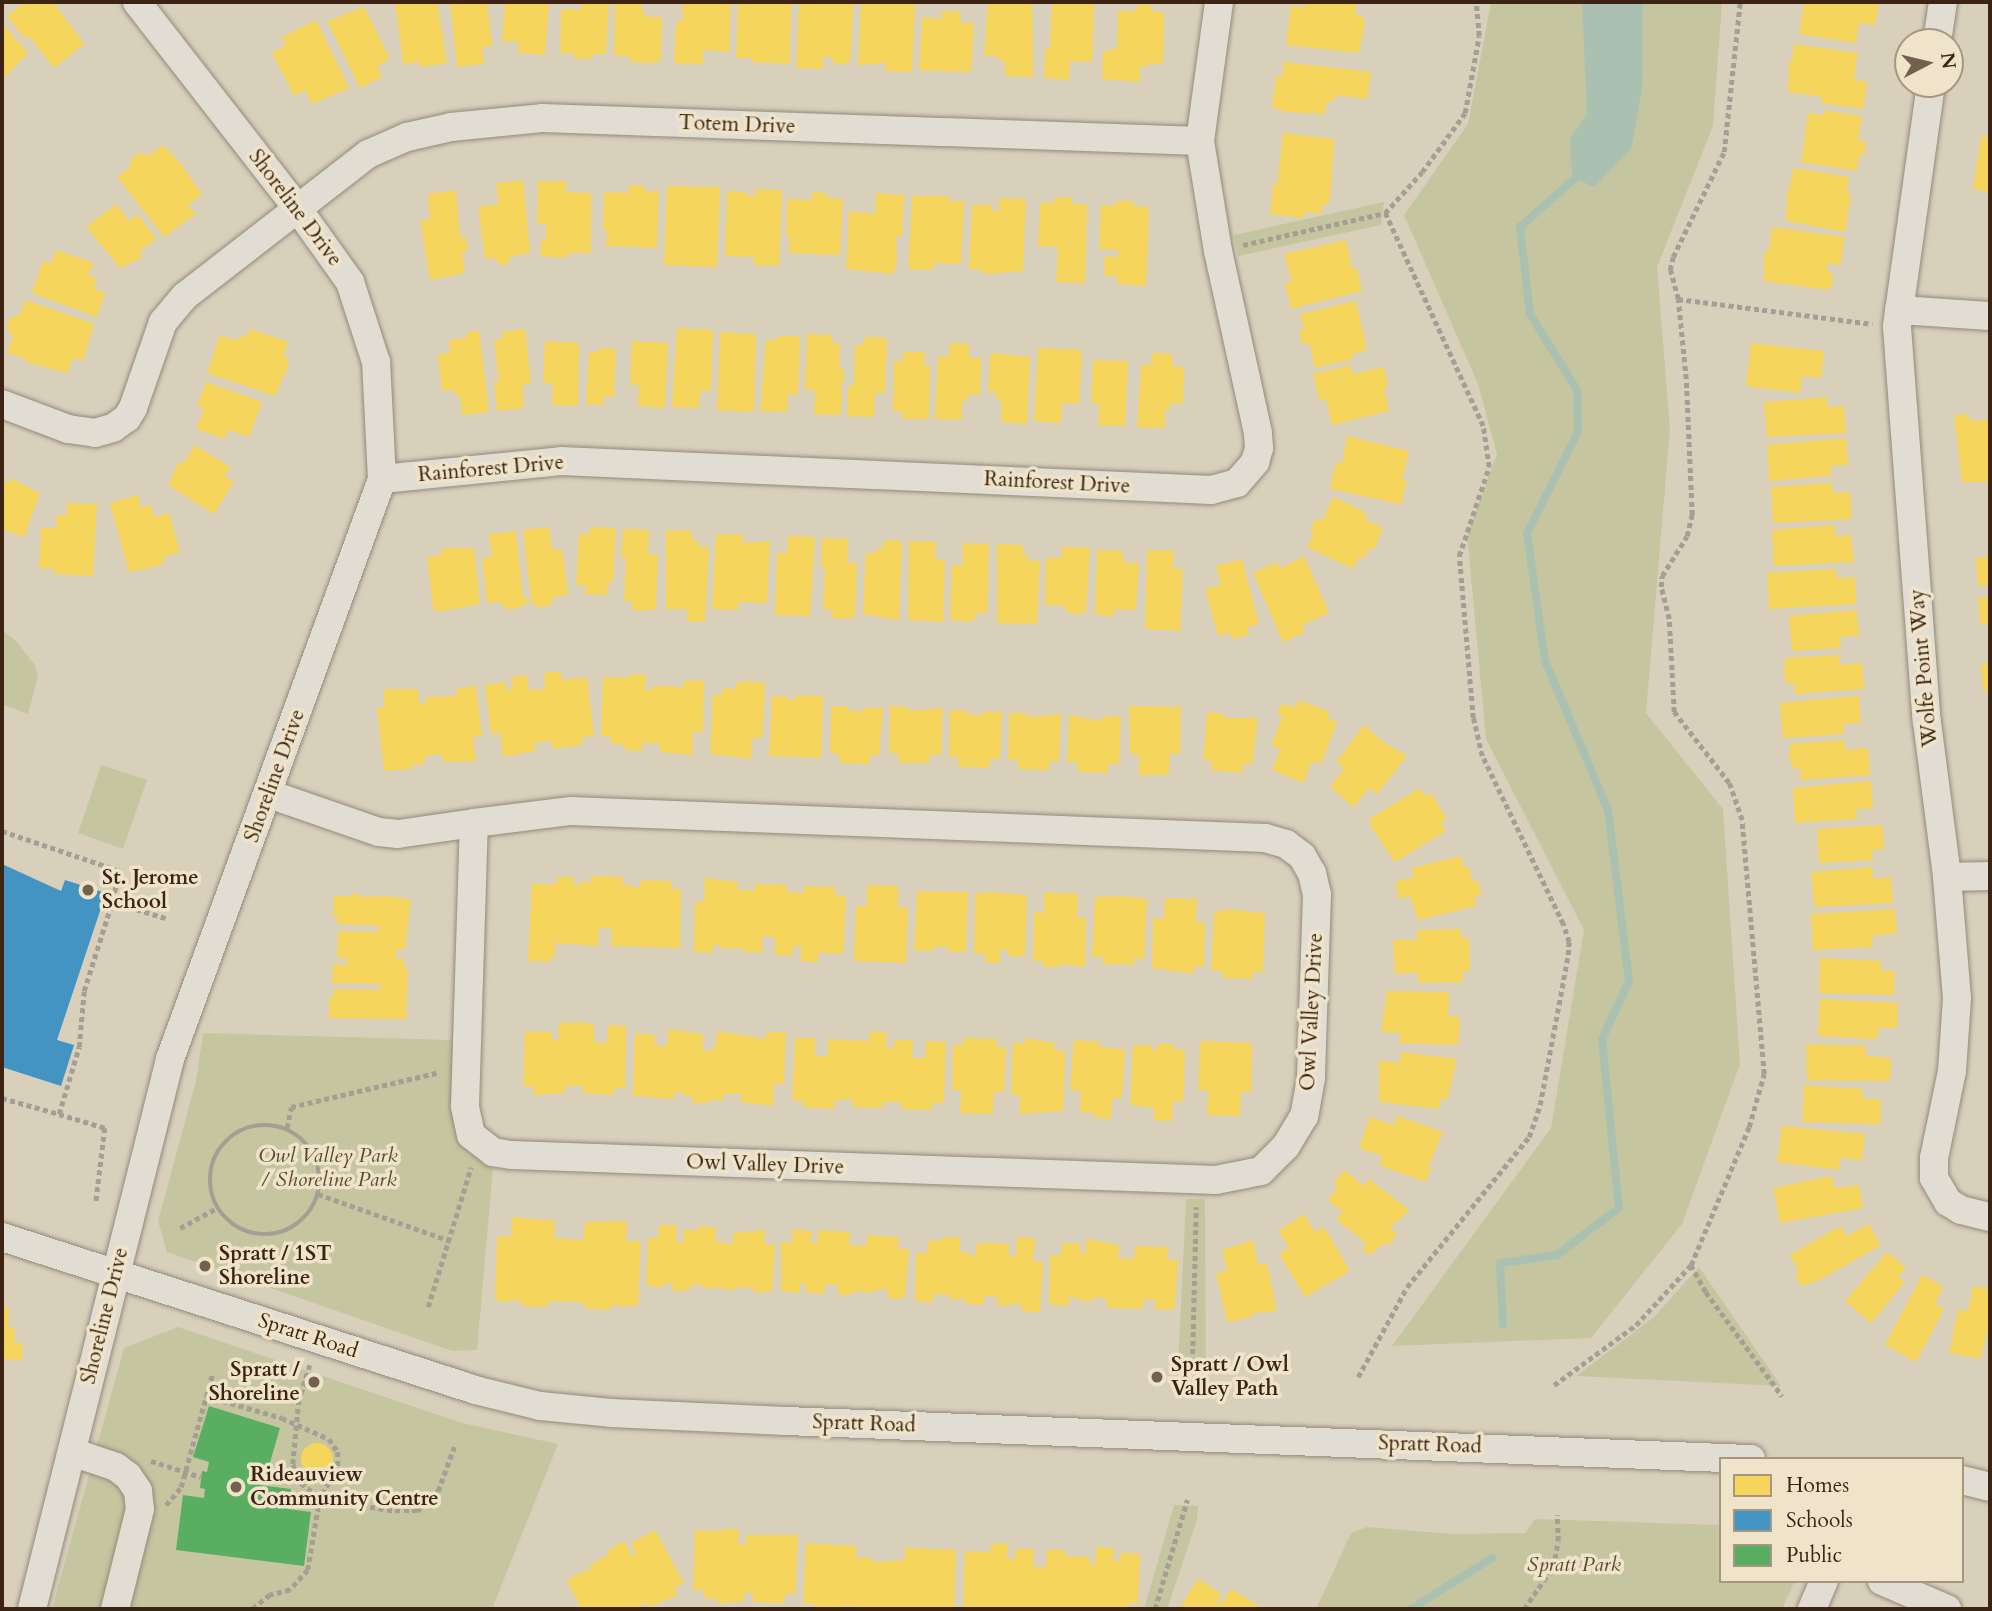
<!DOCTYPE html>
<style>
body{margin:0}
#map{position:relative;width:1992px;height:1611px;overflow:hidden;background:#d9d0bb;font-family:Cardo,serif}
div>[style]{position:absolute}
.green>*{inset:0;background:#c5c6a0}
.water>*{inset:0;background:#aac0b1}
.homes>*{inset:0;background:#f6d55c}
.round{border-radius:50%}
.schools>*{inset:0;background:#4393c3}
.public>*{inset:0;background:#5aae61}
.stream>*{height:8px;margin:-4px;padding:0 4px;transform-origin:4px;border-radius:4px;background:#aac0b1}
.path>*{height:4.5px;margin-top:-2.25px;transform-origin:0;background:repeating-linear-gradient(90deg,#a49e94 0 5px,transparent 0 8.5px)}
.path>.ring{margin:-2.25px;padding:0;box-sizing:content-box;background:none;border:4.5px solid #a49e94;border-radius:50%}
.roads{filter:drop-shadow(0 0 2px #928a7c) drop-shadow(0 0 2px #928a7c)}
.minor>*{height:28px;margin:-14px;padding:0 14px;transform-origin:14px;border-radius:14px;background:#e2ddd2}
.dots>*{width:19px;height:19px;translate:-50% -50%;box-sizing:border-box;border:4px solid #efe4ca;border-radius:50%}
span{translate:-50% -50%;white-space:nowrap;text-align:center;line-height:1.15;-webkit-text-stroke:7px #efe4ca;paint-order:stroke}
.street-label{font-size:21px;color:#3c2313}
.poi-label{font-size:21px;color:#3c2313;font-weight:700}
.left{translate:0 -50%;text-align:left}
.right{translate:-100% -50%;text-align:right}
.park-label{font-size:21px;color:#5a4a31;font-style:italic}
.frame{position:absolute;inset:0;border:4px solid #3c2313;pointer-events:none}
.legend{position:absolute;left:1719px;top:1457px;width:245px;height:126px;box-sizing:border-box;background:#efe4ca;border:2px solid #a79781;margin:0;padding:9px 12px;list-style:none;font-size:21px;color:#3c2313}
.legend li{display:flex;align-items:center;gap:14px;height:35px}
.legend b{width:35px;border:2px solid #a79781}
.north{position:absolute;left:1894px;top:28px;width:70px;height:70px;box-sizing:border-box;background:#efe4ca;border:2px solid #a79781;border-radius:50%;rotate:83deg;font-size:19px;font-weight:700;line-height:28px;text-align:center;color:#3c2313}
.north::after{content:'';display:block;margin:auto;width:24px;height:32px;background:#73604e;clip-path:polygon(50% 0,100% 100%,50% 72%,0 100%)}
</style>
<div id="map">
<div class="green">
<div style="clip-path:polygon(1491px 2px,1722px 2px,1713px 126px,1657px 267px,1670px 429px,1646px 713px,1723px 809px,1740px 1064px,1682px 1224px,1591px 1338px,1392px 1346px,1551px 1128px,1584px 930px,1486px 739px,1467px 534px,1497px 454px,1478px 384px,1404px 215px,1468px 124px)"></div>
<div style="clip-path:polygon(1384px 202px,1381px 225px,1238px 256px,1234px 235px)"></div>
<div style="clip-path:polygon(2px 630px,16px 641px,35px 665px,38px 677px,28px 714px,2px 704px)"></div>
<div style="clip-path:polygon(101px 765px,147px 780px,123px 849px,78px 833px)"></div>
<div style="clip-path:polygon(203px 1033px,453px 1040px,453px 1112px,458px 1140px,467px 1151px,493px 1168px,477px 1350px,452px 1351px,167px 1252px,158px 1221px,196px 1081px)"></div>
<div style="clip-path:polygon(1186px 1199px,1205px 1199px,1206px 1369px,1178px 1367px)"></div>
<div style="clip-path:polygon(1699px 1267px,1781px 1386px,1576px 1376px,1654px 1317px)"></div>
<div style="clip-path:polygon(178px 1327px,462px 1423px,558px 1444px,492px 1609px,52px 1609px,124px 1348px)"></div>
<div style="clip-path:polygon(1174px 1505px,1198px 1506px,1197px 1520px,1167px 1609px,1144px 1609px)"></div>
<div style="clip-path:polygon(1535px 1519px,1721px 1525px,1721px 1581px,1795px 1581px,1782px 1609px,1316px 1609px,1351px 1533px,1367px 1527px,1453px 1534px,1525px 1533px)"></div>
</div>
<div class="water">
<div style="clip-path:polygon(1582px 2px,1643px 2px,1642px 90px,1631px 149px,1594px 187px,1572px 177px,1570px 139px,1587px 114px)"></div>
</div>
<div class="homes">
<div style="clip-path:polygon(25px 2px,53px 2px,84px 44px,54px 68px,29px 36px,25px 39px,7px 16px)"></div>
<div style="clip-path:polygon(395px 2px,437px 2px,447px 63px,420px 67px,420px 62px,403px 64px)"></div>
<div style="clip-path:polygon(450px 2px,487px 2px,492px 46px,482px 47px,484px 64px,457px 67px)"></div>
<div style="clip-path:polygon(505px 2px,549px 2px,545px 55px,518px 53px,518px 42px,502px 41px)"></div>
<div style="clip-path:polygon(581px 2px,609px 2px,606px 54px,592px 54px,592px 59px,574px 58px,574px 53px,560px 53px,561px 9px,581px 10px)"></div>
<div style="clip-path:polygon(615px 2px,642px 2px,642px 11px,647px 17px,662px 17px,661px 60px,655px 63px,630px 62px,630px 56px,614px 55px)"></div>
<div style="clip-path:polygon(683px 2px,731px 2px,729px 52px,703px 50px,703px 64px,674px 63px,676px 21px,682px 22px)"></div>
<div style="clip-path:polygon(738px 2px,791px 3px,790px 64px,752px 62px,752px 58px,736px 58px)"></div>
<div style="clip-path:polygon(799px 2px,853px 2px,851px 59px,846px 64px,835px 64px,831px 57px,823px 57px,823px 69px,796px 68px)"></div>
<div style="clip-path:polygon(889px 2px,915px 2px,912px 72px,885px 71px,886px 63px,858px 65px,861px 3px)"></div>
<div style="clip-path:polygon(988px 2px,1032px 3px,1033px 77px,1005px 76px,1005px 61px,998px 60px,998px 56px,984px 56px)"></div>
<div style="clip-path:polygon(1052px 2px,1094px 2px,1092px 62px,1070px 61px,1069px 80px,1044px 78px,1045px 50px,1050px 47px)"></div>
<div style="clip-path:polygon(1307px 2px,1356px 2px,1356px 15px,1362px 16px,1365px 21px,1359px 53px,1286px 45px,1291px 6px,1307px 7px)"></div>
<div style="clip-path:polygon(1804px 2px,1879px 2px,1875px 25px,1859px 23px,1856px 43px,1799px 34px)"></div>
<div style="clip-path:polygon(1139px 4px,1150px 5px,1153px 12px,1164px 12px,1163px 64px,1149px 63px,1148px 67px,1140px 66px,1140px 82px,1102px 79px,1103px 52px,1117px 48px,1118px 11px,1135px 11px)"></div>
<div style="clip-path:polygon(364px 7px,390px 59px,377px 66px,382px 77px,360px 88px,327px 21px)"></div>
<div style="clip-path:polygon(941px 11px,959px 11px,961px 23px,974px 23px,971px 72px,919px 70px,922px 17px,943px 19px)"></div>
<div style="clip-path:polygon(316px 20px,349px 88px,312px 104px,305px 90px,294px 96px,272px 53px,286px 45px,282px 37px)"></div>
<div style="clip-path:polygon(2px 23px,28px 53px,2px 80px)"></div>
<div style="clip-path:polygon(1794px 44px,1858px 53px,1854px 80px,1867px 82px,1863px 109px,1821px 103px,1822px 97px,1788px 92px,1789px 62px,1792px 60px)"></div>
<div style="clip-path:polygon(1284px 62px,1371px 72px,1367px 99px,1335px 95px,1335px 99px,1326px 104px,1325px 114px,1287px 112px,1272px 107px,1276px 76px,1282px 77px)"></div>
<div style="clip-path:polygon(1824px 110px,1862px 116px,1858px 140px,1866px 142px,1864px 156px,1859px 155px,1857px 171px,1801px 162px,1808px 113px,1824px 115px)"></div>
<div style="clip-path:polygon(1283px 133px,1334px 139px,1330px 200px,1327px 205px,1322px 205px,1322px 214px,1305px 212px,1304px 218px,1270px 214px,1273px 184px,1277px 185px)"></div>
<div style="clip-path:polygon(1981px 136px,1990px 137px,1990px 192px,1973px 189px)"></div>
<div style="clip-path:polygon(163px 145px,181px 164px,202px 195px,188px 205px,196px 214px,164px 237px,117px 177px,130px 167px,131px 159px,139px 153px,150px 155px)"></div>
<div style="clip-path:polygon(1794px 168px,1849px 177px,1847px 193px,1851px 194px,1845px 232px,1786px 221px,1787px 194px)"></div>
<div style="clip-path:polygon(523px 180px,530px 253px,511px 256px,508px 264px,500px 265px,495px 258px,485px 259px,478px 207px,499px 204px,496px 183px)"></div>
<div style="clip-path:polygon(538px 181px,566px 181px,566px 192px,591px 193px,591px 253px,567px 253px,567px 258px,540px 256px,541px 239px,546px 239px,546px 224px,537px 224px)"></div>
<div style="clip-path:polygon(629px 185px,644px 186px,644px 191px,659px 191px,657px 248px,606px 246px,607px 230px,603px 230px,604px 192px,629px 193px)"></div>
<div style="clip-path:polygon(667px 186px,720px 187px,717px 267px,664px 265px)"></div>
<div style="clip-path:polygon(755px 189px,782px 190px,779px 266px,754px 265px,754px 257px,725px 256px,727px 191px,747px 192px,747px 196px,755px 196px)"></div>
<div style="clip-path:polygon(456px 190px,460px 238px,466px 236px,468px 251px,462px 252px,465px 273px,430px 280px,421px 226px,421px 220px,430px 219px,428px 194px)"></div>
<div style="clip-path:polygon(812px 192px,827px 193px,827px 198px,843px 199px,840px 255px,789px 253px,790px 237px,786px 237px,787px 199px,812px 200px)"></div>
<div style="clip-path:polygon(876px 193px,904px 195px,902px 237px,896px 236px,897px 262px,893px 274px,846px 269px,849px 211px,875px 214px)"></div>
<div style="clip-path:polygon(912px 196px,949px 196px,949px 201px,964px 201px,961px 264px,933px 263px,933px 270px,908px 269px)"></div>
<div style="clip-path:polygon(1055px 197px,1072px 198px,1072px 204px,1087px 204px,1085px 283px,1056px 282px,1058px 247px,1038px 246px,1040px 203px,1054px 203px)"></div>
<div style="clip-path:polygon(999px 198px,1026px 199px,1023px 271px,985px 274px,981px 270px,969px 269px,972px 205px,992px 205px,991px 211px,999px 211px)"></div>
<div style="clip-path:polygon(1116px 201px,1133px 201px,1133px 206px,1149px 207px,1146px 286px,1117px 284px,1117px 276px,1104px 276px,1105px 256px,1118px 257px,1118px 250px,1099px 249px,1101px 205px,1116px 206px)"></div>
<div style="clip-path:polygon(116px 204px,129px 221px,138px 214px,156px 239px,139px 252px,143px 257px,120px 268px,86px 227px)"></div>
<div style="clip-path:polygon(1772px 227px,1844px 237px,1841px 265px,1828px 263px,1827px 270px,1833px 275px,1832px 287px,1827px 290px,1764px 281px,1764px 253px,1769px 250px)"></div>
<div style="clip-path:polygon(1346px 240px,1352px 269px,1357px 268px,1362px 291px,1291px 309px,1285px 283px,1292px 281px,1284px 254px)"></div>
<div style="clip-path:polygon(56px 250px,94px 263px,88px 274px,97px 279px,94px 289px,105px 293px,97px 317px,32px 293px,43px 261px,51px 263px)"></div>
<div style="clip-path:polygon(25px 300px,94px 324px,83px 361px,73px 358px,67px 373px,26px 362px,27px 359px,7px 353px,13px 337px,7px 328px,10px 318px,20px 315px)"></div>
<div style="clip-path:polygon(1356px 301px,1367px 349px,1352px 355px,1353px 359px,1315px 368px,1309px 343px,1302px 344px,1299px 331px,1304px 330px,1300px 314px)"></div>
<div style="clip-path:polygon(677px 328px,713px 330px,711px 391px,700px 391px,699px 408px,672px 407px)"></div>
<div style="clip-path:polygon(250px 329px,288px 342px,283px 357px,288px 358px,288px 366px,275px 396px,207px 373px,220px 335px,235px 340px,248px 334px)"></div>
<div style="clip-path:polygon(525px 329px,531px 383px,522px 385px,524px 408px,497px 411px,494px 382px,499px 382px,494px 340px,502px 339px,502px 332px)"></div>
<div style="clip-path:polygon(479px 331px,489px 412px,462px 415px,460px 396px,455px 396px,455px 390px,442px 391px,438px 354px,450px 353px,449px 340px,467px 338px,467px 332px)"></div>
<div style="clip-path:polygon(720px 332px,756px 334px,754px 412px,717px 410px)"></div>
<div style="clip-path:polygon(807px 334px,832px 335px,832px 343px,840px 343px,839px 369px,844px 369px,843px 384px,838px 384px,842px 386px,841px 415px,814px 414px,815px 390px,805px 389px)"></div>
<div style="clip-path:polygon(777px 336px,800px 336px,798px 395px,788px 394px,787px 412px,760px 411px,766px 340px,777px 340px)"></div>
<div style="clip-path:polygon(864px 337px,887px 338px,885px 393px,875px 393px,874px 417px,847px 416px,848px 387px,854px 384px,855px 345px,863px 345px)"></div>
<div style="clip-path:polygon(545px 341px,579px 343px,578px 406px,552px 405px,553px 383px,543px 383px)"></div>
<div style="clip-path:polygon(632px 341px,668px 343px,665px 408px,638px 406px,639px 385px,630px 385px)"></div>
<div style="clip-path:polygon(950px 343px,969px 344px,969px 358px,981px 358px,980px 395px,968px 394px,967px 401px,962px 401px,962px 420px,935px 419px,938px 356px,949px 357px)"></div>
<div style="clip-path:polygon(1751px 343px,1824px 351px,1821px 378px,1802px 376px,1800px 393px,1746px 386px)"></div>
<div style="clip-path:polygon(598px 348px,616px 349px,614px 397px,604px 396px,603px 405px,586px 404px,589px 352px,598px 352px)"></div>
<div style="clip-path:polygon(1038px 348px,1082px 350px,1079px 404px,1062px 403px,1061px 423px,1034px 421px)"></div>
<div style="clip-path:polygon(903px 352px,925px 352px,924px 366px,930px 366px,929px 419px,902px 419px,903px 412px,893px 411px,894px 361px,903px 361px)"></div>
<div style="clip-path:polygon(993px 353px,1030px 357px,1027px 424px,1001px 422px,1001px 400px,996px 399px,996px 392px,988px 392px,990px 355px)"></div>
<div style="clip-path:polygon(1152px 353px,1172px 354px,1172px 366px,1184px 367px,1183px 404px,1170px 403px,1170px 410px,1165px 409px,1165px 428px,1137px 427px,1141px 365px,1151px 365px)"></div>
<div style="clip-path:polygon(1093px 360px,1128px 361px,1125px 426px,1098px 425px,1099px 404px,1091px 403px)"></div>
<div style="clip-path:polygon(1350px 365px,1353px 374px,1384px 367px,1388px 387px,1384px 388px,1389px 411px,1332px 425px,1326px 399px,1319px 400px,1313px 374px)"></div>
<div style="clip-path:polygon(206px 382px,262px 402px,249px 437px,228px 430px,225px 439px,196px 429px,204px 409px,197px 405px)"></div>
<div style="clip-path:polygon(1827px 397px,1827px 407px,1844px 406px,1846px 433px,1767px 437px,1764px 402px)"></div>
<div style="clip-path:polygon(1969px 414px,1970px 421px,1988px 420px,1990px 425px,1989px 482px,1962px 482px,1954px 415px)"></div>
<div style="clip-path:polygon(1347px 436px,1409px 451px,1402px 480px,1407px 481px,1401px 504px,1330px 489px,1336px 462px,1342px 464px)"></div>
<div style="clip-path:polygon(1846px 438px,1848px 465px,1831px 466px,1831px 476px,1769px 481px,1767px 445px)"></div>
<div style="clip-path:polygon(195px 445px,230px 467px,225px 476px,234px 482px,214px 514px,168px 485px,179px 461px,183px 464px)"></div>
<div style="clip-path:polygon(10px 478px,40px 493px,24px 537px,2px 529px,2px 481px,8px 484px)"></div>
<div style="clip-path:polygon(1832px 483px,1833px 493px,1850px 492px,1852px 519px,1773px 523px,1771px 487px)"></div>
<div style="clip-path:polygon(138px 495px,141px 508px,151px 505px,154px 517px,169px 513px,180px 552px,164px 557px,162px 565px,129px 572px,110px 503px)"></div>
<div style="clip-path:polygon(1333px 497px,1367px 513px,1364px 519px,1383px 528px,1374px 550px,1369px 548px,1364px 559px,1359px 557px,1353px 569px,1307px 547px,1314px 532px,1310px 530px,1316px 518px,1322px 521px)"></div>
<div style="clip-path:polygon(67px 503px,97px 504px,93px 576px,54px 574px,54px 569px,39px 568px,41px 528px,56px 528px,57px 515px,67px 515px)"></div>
<div style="clip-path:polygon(1834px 525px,1835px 536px,1851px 535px,1854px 562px,1774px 566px,1772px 530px)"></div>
<div style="clip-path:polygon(549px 527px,552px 550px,562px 549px,568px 595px,555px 596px,550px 606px,537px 607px,531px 602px,523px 530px)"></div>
<div style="clip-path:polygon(590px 527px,616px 528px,613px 582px,608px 582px,607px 595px,585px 594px,585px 585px,576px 585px,579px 534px,589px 534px)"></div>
<div style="clip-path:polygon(623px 529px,649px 530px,648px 554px,658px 555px,656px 609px,640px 611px,632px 609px,632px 601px,624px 601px,626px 558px,621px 558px)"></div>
<div style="clip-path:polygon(666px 530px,692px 531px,692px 540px,698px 541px,698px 546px,709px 547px,705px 622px,687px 621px,687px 609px,666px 609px)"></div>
<div style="clip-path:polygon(516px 531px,523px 598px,527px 597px,528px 605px,522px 604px,519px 608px,507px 610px,500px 602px,487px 603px,482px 558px,492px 557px,489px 534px)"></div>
<div style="clip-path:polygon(716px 534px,743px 535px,742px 543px,770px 541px,767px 603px,738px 602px,738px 610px,712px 609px)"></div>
<div style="clip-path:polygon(788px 536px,815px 537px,810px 616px,775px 615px,777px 553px,787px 553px)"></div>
<div style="clip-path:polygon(822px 538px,848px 539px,847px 563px,857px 563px,855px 617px,839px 619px,831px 617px,832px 610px,823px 609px,825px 567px,821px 567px)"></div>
<div style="clip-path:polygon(884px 540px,902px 541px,899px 620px,863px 614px,866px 553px,877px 553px,877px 548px,883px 548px)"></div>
<div style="clip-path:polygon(909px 541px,936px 542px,935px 559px,945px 560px,943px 622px,908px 620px)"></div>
<div style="clip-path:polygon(963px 543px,989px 544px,987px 613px,975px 613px,975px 620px,966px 622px,950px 619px,952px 565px,962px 566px)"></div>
<div style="clip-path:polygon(997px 544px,1023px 545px,1023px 555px,1029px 555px,1028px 561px,1040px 561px,1037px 624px,997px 623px)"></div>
<div style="clip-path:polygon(1062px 547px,1090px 548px,1086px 613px,1072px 614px,1066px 612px,1066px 606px,1045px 605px,1046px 558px,1062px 558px)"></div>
<div style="clip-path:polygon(452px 548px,474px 548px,480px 604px,437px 612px,433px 608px,427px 557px,442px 555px,441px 549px)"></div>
<div style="clip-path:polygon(1097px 550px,1123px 551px,1123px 562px,1139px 563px,1136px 610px,1115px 609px,1114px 615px,1109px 616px,1095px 614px)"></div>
<div style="clip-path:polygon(1147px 550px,1174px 551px,1173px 569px,1183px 569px,1180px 631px,1145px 629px)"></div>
<div style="clip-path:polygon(1304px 556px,1329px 613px,1302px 625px,1305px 632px,1283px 642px,1253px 573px,1277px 562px,1280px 569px)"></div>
<div style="clip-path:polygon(1990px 557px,1990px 585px,1978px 586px,1976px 558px)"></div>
<div style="clip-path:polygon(1242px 559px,1259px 624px,1247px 627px,1249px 635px,1232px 639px,1230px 632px,1218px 636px,1205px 589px,1221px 585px,1216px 566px)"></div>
<div style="clip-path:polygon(1836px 569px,1836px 578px,1855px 577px,1856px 604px,1769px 609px,1767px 573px)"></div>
<div style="clip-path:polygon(1990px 597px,1990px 623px,1980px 624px,1978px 598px)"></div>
<div style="clip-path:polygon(1857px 610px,1859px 636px,1840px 637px,1841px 648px,1792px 651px,1789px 616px)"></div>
<div style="clip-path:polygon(1839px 655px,1840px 665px,1862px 663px,1864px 689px,1795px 694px,1794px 683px,1786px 683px,1783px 666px,1785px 666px,1785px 658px)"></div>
<div style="clip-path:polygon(1990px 663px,1990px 691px,1983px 691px,1981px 664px)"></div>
<div style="clip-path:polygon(547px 672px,561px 672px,562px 680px,587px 677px,594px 736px,582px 737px,583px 744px,570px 747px,552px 749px,552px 741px,534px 743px,535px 751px,503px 757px,500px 733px,491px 734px,485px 685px,505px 682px,506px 690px,513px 689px,511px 678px,522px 675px,527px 676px,529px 690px,545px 689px,544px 674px)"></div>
<div style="clip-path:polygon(641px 674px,646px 676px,645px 690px,653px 690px,652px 686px,684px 687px,684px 680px,704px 681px,703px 732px,692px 732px,693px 755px,660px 752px,660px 744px,642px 743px,642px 751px,625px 750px,625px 745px,611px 744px,611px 737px,601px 736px,603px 677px,628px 678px,628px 675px)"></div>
<div style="clip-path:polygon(745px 681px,765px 683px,762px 738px,752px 738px,751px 759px,710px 754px,713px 695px,722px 695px,722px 688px,736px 689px,736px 683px)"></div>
<div style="clip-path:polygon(476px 686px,482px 736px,473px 737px,476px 761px,443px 762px,442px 754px,434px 755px,424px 757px,425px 764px,412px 765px,412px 769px,384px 771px,377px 708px,384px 707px,384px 689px,418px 689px,419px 703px,426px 703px,426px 697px,457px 696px,457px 688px)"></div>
<div style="clip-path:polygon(796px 695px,823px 696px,821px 758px,769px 756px,772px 696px,790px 697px,789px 700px,796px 700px)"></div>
<div style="clip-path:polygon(1859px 696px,1861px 723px,1843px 724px,1844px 734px,1783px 738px,1780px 703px)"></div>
<div style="clip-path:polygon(1299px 700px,1330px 712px,1328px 719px,1337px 722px,1321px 764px,1312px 761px,1303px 783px,1272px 770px,1280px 749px,1271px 745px,1283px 716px,1277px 713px,1281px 704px,1296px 707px)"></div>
<div style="clip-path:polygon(831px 706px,849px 707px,849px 711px,864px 711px,864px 708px,883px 708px,879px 756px,870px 755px,870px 764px,839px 763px,839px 754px,830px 753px)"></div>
<div style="clip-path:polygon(890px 706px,909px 707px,909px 711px,943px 708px,941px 755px,930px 755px,929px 763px,899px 763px,898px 753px,889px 753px)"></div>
<div style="clip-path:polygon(1129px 706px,1181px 707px,1180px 754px,1170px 753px,1169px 775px,1139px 775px,1139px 755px,1130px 753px)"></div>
<div style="clip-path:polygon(950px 710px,968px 711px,968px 715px,983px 715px,984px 711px,1002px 712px,1000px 759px,990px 759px,989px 768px,958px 767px,958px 757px,949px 757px)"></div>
<div style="clip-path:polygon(1207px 712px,1225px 714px,1224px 718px,1258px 718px,1252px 765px,1243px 764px,1242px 773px,1211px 770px,1212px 761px,1203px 760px)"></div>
<div style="clip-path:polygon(1009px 713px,1028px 713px,1027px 717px,1061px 714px,1059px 762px,1049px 761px,1049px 770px,1018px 769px,1018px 760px,1008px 760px)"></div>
<div style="clip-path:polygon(1069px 715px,1096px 720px,1103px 720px,1103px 716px,1121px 717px,1119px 764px,1108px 764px,1108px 773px,1077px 772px,1078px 762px,1067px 762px)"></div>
<div style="clip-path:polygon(1364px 725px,1382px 741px,1407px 756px,1377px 794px,1369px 788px,1354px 807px,1330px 787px,1344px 768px,1336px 762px)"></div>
<div style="clip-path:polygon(1844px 740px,1845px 750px,1868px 748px,1870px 775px,1801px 780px,1800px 768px,1793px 769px,1792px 761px,1789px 761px,1790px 744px)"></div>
<div style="clip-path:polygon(1871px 781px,1873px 808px,1856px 809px,1857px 819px,1795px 823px,1793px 788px)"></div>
<div style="clip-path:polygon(1420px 788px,1425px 796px,1431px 793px,1447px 819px,1441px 823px,1446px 831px,1395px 862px,1372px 828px,1369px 819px)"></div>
<div style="clip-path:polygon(1882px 825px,1884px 849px,1872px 850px,1873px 860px,1819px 863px,1817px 829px)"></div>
<div style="clip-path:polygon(1461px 856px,1464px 868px,1469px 867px,1472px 881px,1478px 880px,1481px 895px,1474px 896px,1476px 906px,1418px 920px,1410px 896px,1399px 899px,1395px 882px,1414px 877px,1412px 868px)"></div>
<div style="clip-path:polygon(1872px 867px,1873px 879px,1891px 877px,1893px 903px,1814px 907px,1811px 872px)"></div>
<div style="clip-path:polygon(591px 876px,623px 877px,623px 884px,640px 888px,641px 880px,672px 881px,671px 889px,681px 889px,680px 948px,611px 946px,612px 929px,599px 928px,598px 946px,555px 943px,555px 958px,550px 957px,550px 962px,528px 961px,532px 884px,557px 884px,557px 877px,574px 877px,574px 885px,580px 886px,580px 882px,591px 882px)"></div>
<div style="clip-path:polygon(705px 878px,738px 882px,737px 890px,755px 890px,755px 884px,787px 885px,786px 892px,804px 893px,804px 886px,835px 887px,835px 895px,846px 896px,843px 954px,818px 953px,818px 962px,806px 962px,801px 961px,801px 946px,793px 946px,793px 955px,778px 956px,775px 954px,775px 937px,762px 936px,762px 953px,743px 952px,743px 948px,721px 949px,721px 945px,713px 945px,713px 953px,694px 952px,695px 902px,704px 901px)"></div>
<div style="clip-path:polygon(867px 885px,898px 886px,898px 907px,908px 908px,906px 963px,854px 961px,856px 906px,867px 906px)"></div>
<div style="clip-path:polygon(917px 891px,968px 892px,966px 952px,947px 952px,948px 947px,933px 947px,933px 951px,914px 950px)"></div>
<div style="clip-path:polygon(987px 892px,1027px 895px,1025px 955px,1013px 957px,1007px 954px,1008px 950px,1000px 950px,1000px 963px,985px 962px,985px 954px,974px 954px,975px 894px)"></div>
<div style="clip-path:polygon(1044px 892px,1078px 894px,1077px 918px,1086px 918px,1085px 967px,1060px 964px,1060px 967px,1043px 967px,1043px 961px,1033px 961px,1034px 912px,1044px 913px)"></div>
<div style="clip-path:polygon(352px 894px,359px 894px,359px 897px,389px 896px,411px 900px,405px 950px,396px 950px,396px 959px,404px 959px,404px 969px,408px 969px,406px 1019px,329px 1018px,329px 997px,333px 997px,334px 989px,380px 990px,380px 984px,332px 983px,333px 964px,347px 965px,347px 958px,337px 958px,338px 931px,378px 932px,379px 926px,337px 924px,337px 916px,333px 916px,334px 896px,352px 896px)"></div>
<div style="clip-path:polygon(1122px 896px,1147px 899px,1144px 959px,1134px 958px,1134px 965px,1103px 964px,1103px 957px,1092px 957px,1095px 897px)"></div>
<div style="clip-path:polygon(1165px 898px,1197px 899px,1196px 922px,1205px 923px,1204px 967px,1194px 966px,1194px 974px,1152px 968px,1153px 918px,1164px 919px)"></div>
<div style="clip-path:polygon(1224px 909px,1265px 913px,1263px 972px,1253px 972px,1252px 979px,1222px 978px,1222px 971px,1211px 970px,1214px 911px,1224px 911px)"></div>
<div style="clip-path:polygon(1895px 909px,1897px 933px,1872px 936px,1873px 947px,1813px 950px,1811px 914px)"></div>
<div style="clip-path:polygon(1461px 929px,1461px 938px,1469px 938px,1470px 971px,1462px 971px,1463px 982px,1418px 983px,1418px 973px,1395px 974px,1393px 940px,1417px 940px,1417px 930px)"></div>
<div style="clip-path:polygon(1820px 958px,1881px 961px,1881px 970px,1895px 971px,1894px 995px,1819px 993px)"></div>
<div style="clip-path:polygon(1387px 991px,1449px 992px,1448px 1016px,1460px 1017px,1458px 1045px,1399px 1043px,1400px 1033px,1381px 1032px)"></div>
<div style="clip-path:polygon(1820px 999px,1898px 1003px,1897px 1028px,1878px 1028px,1878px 1038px,1871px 1039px,1818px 1036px)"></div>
<div style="clip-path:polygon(583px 1022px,594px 1025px,594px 1042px,607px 1043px,608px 1025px,626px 1026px,625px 1088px,614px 1088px,614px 1095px,583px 1093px,583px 1086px,565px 1086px,565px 1093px,534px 1095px,534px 1087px,523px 1086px,525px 1031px,552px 1032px,552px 1040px,558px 1040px,559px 1023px)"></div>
<div style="clip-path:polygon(668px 1029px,703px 1034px,703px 1051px,711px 1051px,710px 1048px,716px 1048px,717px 1031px,766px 1039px,766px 1032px,786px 1032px,784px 1084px,774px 1083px,773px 1106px,741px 1102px,741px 1094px,723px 1094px,723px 1101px,709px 1100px,708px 1103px,692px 1103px,692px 1096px,683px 1096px,684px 1092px,675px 1092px,674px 1099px,633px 1096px,635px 1033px,655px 1035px,655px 1046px,667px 1046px)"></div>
<div style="clip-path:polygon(874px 1031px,887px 1033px,886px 1048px,894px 1048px,894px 1040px,913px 1040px,912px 1058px,925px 1058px,926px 1041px,946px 1042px,944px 1103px,932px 1103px,932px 1110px,901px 1109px,901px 1102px,883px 1102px,883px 1108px,852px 1107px,853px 1099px,845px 1099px,834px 1101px,834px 1109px,803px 1107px,803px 1101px,792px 1100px,795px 1038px,815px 1038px,815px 1056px,828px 1056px,828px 1039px,869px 1041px,870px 1032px)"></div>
<div style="clip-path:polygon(963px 1038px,997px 1039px,996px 1047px,1006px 1047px,1004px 1092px,994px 1092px,993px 1114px,960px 1113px,961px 1090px,952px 1090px,953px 1045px,963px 1045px)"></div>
<div style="clip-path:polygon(1025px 1038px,1055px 1043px,1054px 1050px,1065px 1051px,1063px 1111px,1019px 1114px,1020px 1095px,1011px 1095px,1013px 1043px,1025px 1043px)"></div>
<div style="clip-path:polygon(1074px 1040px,1100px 1042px,1099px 1047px,1125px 1049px,1122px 1098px,1112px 1098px,1111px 1119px,1095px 1118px,1095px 1113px,1080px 1112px,1081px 1091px,1070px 1090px)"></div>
<div style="clip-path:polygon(1200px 1041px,1252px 1043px,1251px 1092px,1241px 1092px,1240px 1116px,1207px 1115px,1208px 1090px,1198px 1090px)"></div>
<div style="clip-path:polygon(1157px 1044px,1173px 1044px,1173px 1049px,1185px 1050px,1183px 1102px,1173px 1101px,1172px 1121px,1154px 1120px,1154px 1108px,1130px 1105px,1133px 1045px,1152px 1045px,1152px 1050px,1157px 1050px)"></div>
<div style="clip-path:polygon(1806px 1044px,1866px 1046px,1866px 1056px,1891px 1058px,1890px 1081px,1807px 1080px)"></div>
<div style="clip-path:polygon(1401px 1052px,1457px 1059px,1447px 1100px,1441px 1099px,1439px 1109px,1379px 1102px,1379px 1060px,1400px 1063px)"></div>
<div style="clip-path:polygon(1804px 1085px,1863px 1089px,1862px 1098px,1881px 1100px,1880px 1124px,1802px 1122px)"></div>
<div style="clip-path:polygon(1397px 1116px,1443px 1132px,1428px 1167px,1431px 1168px,1426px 1182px,1379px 1165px,1383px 1156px,1359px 1148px,1370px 1117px,1394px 1125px)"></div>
<div style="clip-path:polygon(1782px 1126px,1865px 1134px,1862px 1160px,1840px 1158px,1839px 1170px,1777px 1162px)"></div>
<div style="clip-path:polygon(1344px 1170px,1364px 1186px,1369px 1179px,1409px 1210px,1390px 1228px,1397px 1234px,1388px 1246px,1384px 1243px,1370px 1255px,1362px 1249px,1366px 1243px,1336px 1219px,1343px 1212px,1328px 1200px,1338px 1187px,1333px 1184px)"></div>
<div style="clip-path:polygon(1826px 1177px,1833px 1178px,1834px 1188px,1859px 1185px,1863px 1208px,1780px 1223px,1773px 1188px)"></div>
<div style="clip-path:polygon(1304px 1214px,1315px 1232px,1324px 1227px,1350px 1271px,1305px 1297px,1279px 1254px,1289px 1248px,1278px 1231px)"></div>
<div style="clip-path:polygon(512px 1217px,555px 1221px,554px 1238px,583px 1240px,585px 1222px,627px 1221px,626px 1241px,641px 1241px,638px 1305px,620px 1307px,615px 1304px,609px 1310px,597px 1309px,587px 1309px,582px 1302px,551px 1301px,545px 1307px,535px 1307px,523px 1306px,518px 1300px,503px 1302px,495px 1299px,497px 1236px,511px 1237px)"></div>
<div style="clip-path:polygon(1869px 1224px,1881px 1245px,1820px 1280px,1801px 1286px,1795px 1276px,1799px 1272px,1790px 1255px,1835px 1229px,1842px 1227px,1847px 1236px)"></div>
<div style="clip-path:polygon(659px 1225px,677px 1225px,676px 1242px,683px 1243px,684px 1229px,698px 1231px,698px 1226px,716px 1228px,715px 1241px,724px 1243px,733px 1244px,733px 1233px,765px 1230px,764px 1244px,775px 1245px,772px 1291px,756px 1293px,753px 1288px,745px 1287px,734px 1288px,735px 1291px,714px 1287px,714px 1290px,693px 1283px,693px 1288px,687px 1287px,686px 1291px,672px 1291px,673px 1283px,666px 1283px,662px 1288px,646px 1285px,648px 1238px,658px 1238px)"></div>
<div style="clip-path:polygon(793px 1229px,812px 1231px,811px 1243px,817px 1244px,818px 1230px,850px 1232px,849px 1245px,866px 1246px,867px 1235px,899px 1237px,898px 1249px,909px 1249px,905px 1298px,890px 1299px,886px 1289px,881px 1289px,869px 1293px,856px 1290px,856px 1293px,842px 1295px,838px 1293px,838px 1285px,825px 1284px,825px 1292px,821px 1294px,806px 1292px,806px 1284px,800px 1283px,800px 1292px,796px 1293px,781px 1291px,781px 1242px,792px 1243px)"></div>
<div style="clip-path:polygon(942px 1237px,960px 1237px,960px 1252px,968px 1252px,968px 1255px,976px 1255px,977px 1243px,993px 1243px,1009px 1244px,1009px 1256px,1016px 1257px,1017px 1237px,1035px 1238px,1033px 1261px,1043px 1262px,1040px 1312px,1021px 1311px,1022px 1304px,997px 1306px,998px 1297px,984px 1296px,984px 1304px,980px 1305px,964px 1303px,965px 1298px,951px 1300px,949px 1295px,935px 1294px,931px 1303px,915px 1301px,916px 1253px,927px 1253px,928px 1240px,941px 1241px)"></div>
<div style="clip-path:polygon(1086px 1239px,1119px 1245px,1118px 1258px,1134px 1259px,1135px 1246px,1168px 1247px,1167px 1260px,1178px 1260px,1175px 1309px,1159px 1310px,1155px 1308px,1156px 1300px,1148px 1299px,1143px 1299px,1143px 1307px,1138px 1309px,1110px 1308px,1106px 1306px,1106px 1298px,1092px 1298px,1090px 1303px,1069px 1296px,1069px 1304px,1065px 1306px,1049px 1304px,1050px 1255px,1061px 1255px,1062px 1243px,1081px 1244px,1080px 1253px,1086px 1253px)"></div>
<div style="clip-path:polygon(1253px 1240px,1258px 1265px,1267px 1263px,1277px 1311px,1252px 1313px,1252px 1317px,1227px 1322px,1216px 1273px,1227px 1271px,1222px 1250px)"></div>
<div style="clip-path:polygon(1887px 1252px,1906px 1268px,1898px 1277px,1905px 1282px,1871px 1323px,1845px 1301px)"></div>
<div style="clip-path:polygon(1922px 1275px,1943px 1286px,1935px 1304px,1944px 1309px,1916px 1362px,1885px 1345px)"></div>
<div style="clip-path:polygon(1973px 1286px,1990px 1289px,1990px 1320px,1980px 1359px,1949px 1353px,1958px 1309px,1968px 1311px)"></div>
<div style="clip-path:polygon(2px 1306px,9px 1307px,8px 1327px,15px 1328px,14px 1343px,23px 1343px,22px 1360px,2px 1359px)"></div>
<div class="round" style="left:301px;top:1443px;width:32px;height:32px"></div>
<div style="clip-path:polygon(726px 1528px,739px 1530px,738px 1544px,746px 1545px,746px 1535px,798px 1535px,795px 1594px,785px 1594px,784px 1603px,753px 1602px,753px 1593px,744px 1593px,744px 1601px,718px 1604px,718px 1599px,704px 1598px,704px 1590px,693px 1590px,695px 1530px,721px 1531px)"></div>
<div style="clip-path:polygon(655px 1530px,684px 1583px,674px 1588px,678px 1595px,649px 1607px,646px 1602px,633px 1609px,582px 1609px,567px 1582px,571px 1577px,591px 1569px,589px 1566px,609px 1554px,608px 1550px,624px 1541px,632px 1556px,636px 1554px,631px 1543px)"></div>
<div style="clip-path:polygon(806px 1543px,857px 1546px,856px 1558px,870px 1557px,873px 1562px,905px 1560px,905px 1543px,907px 1548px,956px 1550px,954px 1609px,903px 1607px,903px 1609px,862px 1609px,845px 1604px,845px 1609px,814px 1609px,814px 1604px,803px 1603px)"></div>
<div style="clip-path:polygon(1003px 1543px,1008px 1545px,1007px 1559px,1015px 1559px,1015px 1549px,1034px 1549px,1033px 1567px,1046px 1567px,1047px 1550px,1065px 1550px,1065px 1556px,1090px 1557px,1090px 1564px,1095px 1565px,1096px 1547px,1114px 1548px,1113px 1560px,1120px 1561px,1120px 1553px,1140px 1554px,1138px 1604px,1128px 1603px,1127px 1609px,963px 1609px,965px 1551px,990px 1552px,991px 1544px)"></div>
<div style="clip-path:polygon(1198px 1579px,1222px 1594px,1217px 1601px,1221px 1604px,1231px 1589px,1264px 1609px,1179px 1609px)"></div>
</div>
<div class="schools">
<div style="clip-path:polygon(2px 864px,61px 891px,65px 880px,106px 893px,57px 1040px,74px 1045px,61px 1086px,2px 1067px)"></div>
</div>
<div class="public">
<div style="clip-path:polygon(209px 1406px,280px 1428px,265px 1480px,260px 1478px,259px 1485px,291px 1489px,288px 1509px,311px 1512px,304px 1566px,176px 1550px,183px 1495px,204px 1498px,205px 1489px,200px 1488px,202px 1471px,207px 1472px,209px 1462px,193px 1457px)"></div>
</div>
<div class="stream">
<div style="left:1503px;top:1325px;width:62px;rotate:-92.8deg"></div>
<div style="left:1500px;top:1263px;width:58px;rotate:-8deg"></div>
<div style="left:1557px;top:1255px;width:78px;rotate:-37.2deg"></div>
<div style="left:1619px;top:1208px;width:170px;rotate:-95.7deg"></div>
<div style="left:1602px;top:1039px;width:64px;rotate:-65deg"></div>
<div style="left:1629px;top:981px;width:172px;rotate:-97deg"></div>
<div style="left:1608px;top:810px;width:162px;rotate:-112.9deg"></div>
<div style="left:1545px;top:661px;width:129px;rotate:-98deg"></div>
<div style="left:1527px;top:533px;width:114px;rotate:-63.4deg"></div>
<div style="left:1578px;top:431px;width:41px;rotate:-91.4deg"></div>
<div style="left:1577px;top:390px;width:89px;rotate:-121.7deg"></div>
<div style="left:1530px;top:314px;width:88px;rotate:-96.6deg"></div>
<div style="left:1520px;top:227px;width:83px;rotate:-41.6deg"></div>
<div style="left:1411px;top:1609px;width:96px;rotate:-32.2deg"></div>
</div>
<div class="path">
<div style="left:1243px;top:245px;width:146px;rotate:-12.7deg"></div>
<div style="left:1678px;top:299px;width:196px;rotate:7.3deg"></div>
<div style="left:2px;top:831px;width:125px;rotate:18.7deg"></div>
<div style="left:120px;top:871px;width:32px;rotate:104deg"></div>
<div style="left:2px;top:1098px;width:59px;rotate:15.7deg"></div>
<div style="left:59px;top:1114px;width:70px;rotate:-73.4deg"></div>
<div style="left:79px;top:1047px;width:56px;rotate:-84.9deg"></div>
<div style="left:84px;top:991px;width:93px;rotate:-72.5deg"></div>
<div style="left:112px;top:902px;width:59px;rotate:16.6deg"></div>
<div style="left:59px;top:1114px;width:48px;rotate:16.9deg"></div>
<div style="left:105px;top:1128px;width:75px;rotate:96.9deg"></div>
<div class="ring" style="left:210px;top:1125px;width:105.5px;height:105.5px"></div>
<div style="left:287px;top:1128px;width:21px;rotate:-79deg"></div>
<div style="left:291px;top:1107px;width:153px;rotate:-13.2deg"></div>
<div style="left:318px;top:1194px;width:141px;rotate:19.5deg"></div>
<div style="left:180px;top:1228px;width:42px;rotate:-28.4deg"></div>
<div style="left:1691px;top:1265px;width:31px;rotate:61deg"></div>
<div style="left:1706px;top:1292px;width:129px;rotate:53.8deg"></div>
<div style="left:428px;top:1307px;width:146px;rotate:-72.9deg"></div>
<div style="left:310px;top:1365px;width:37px;rotate:107deg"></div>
<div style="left:299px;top:1400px;width:65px;rotate:95.3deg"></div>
<div style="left:293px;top:1465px;width:20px;rotate:66deg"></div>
<div style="left:301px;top:1483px;width:24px;rotate:38deg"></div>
<div style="left:320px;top:1498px;width:76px;rotate:9.8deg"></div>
<div style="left:395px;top:1511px;width:22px"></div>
<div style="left:417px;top:1511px;width:29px;rotate:-44deg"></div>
<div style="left:438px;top:1491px;width:47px;rotate:-70deg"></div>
<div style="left:1192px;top:1371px;width:164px;rotate:-88.6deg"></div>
<div style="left:1358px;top:1377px;width:102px;rotate:-61.4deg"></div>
<div style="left:1407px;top:1287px;width:193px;rotate:-50.9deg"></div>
<div style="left:1529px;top:1137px;width:34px;rotate:-71deg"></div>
<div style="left:1540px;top:1105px;width:153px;rotate:-79.4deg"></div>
<div style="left:1568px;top:955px;width:13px;rotate:-86deg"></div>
<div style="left:1569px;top:942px;width:19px;rotate:-108deg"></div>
<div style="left:1563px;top:924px;width:187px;rotate:-115.7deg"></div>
<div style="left:1482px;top:756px;width:39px;rotate:-103deg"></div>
<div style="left:1473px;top:718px;width:163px;rotate:-94.9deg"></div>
<div style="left:1459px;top:556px;width:94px;rotate:-71.4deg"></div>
<div style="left:1489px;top:467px;width:41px;rotate:-98.3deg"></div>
<div style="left:1483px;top:426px;width:234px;rotate:-114.7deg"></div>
<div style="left:1385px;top:213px;width:55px;rotate:-47.9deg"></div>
<div style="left:1422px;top:172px;width:73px;rotate:-53.9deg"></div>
<div style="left:1465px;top:113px;width:78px;rotate:-79.7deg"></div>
<div style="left:1479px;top:36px;width:34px;rotate:-95deg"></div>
<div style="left:1554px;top:1385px;width:102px;rotate:-36.2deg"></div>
<div style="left:1636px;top:1325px;width:81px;rotate:-47.5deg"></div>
<div style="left:1691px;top:1265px;width:150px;rotate:-67.2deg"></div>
<div style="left:1749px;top:1127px;width:55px;rotate:-74.2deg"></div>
<div style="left:1764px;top:1074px;width:255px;rotate:-95deg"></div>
<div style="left:1742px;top:820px;width:39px;rotate:-109deg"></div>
<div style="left:1729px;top:783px;width:90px;rotate:-127.8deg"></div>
<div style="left:1674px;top:712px;width:93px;rotate:-93.1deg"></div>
<div style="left:1669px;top:619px;width:33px;rotate:-104deg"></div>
<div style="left:1661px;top:587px;width:11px;rotate:-85deg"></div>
<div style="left:1662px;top:576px;width:47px;rotate:-58deg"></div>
<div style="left:1687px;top:536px;width:22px;rotate:-77deg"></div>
<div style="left:1692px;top:515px;width:136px;rotate:-92.5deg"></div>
<div style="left:1686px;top:379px;width:80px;rotate:-95.7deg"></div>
<div style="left:1678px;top:299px;width:30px;rotate:-105deg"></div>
<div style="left:1670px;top:270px;width:13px;rotate:-77deg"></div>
<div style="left:1673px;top:257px;width:117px;rotate:-64.1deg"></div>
<div style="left:1724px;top:152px;width:151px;rotate:-83.9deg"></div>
<div style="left:206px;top:1396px;width:79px;rotate:16.1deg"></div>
<div style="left:282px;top:1418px;width:51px;rotate:24.1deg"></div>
<div style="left:329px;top:1439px;width:16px;rotate:55deg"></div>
<div style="left:338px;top:1452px;width:16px;rotate:90deg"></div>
<div style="left:338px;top:1468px;width:35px;rotate:121deg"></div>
<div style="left:320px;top:1498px;width:73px;rotate:99.5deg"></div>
<div style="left:308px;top:1570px;width:27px;rotate:132deg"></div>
<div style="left:290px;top:1590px;width:21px;rotate:166deg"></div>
<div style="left:270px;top:1595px;width:22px;rotate:141deg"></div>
<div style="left:151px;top:1461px;width:52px;rotate:17.7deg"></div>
<div style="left:290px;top:1497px;width:12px;rotate:5deg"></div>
<div style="left:302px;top:1498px;width:11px;rotate:-34deg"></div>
<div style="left:166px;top:1505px;width:23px;rotate:-50deg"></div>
<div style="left:181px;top:1487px;width:119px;rotate:-74.5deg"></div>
<div style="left:1155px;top:1609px;width:114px;rotate:-73.6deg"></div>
<div style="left:1524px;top:1609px;width:51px;rotate:-55.4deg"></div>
<div style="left:1553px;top:1567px;width:26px;rotate:-79deg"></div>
<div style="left:1558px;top:1541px;width:26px;rotate:-92deg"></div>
</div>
<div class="roads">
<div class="minor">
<div style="left:1937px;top:42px;width:40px;rotate:-81.5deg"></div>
<div style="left:1931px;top:84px;width:245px;rotate:98deg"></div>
<div style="left:1897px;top:327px;width:396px;rotate:85.7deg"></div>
<div style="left:1927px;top:722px;width:156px;rotate:82.6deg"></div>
<div style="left:1947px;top:877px;width:121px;rotate:85.3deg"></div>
<div style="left:1957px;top:998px;width:73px;rotate:93.9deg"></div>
<div style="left:1952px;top:1071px;width:89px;rotate:101.7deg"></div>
<div style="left:1934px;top:1158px;width:20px;rotate:90deg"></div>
<div style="left:1934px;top:1178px;width:28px;rotate:60deg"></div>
<div style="left:1948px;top:1202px;width:15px;rotate:32deg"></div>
<div style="left:1961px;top:1210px;width:30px;rotate:14deg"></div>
<div style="left:1899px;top:310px;width:91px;rotate:3.8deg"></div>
<div style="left:2px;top:404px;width:71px;rotate:20.7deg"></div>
<div style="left:68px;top:429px;width:27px;rotate:8deg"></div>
<div style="left:95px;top:433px;width:19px;rotate:-16deg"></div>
<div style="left:113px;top:428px;width:17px;rotate:-36deg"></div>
<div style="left:127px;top:418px;width:12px;rotate:-59deg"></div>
<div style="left:133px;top:408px;width:91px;rotate:-70.8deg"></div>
<div style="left:163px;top:322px;width:34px;rotate:-50deg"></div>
<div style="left:185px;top:296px;width:232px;rotate:-37.8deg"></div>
<div style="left:368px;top:154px;width:43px;rotate:-23.6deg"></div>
<div style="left:407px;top:137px;width:45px;rotate:-12.8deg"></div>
<div style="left:451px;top:127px;width:91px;rotate:-5.6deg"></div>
<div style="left:542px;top:118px;width:658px;rotate:2deg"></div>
<div style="left:382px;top:479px;width:180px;rotate:-5.7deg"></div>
<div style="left:561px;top:461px;width:651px;rotate:2.55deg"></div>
<div style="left:1211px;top:490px;width:27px;rotate:-15deg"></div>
<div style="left:1237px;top:483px;width:28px;rotate:-49deg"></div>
<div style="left:1255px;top:462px;width:15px;rotate:-74deg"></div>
<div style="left:1259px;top:448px;width:15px;rotate:-94deg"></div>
<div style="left:1258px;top:433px;width:186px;rotate:-102.4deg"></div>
<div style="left:1218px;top:251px;width:111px;rotate:-99.3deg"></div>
<div style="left:1200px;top:141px;width:140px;rotate:-82.2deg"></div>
<div style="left:269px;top:794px;width:116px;rotate:19.1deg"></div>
<div style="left:379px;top:832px;width:19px;rotate:6deg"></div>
<div style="left:398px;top:834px;width:77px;rotate:-8.2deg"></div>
<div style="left:474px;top:823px;width:98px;rotate:-7.1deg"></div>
<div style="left:571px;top:811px;width:695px;rotate:2.23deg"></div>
<div style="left:1265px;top:838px;width:22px;rotate:16deg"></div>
<div style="left:1286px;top:844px;width:20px;rotate:37deg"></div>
<div style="left:1302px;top:856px;width:20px;rotate:60deg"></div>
<div style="left:1312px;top:873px;width:22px;rotate:77deg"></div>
<div style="left:1317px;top:894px;width:184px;rotate:91.9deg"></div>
<div style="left:1311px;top:1078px;width:39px;rotate:100deg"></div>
<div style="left:1304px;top:1116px;width:35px;rotate:121deg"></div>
<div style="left:1286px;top:1146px;width:35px;rotate:135deg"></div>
<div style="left:1261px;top:1171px;width:46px;rotate:168.7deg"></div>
<div style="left:1216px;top:1180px;width:705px;rotate:-177.97deg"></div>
<div style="left:511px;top:1155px;width:18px;rotate:-171deg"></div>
<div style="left:493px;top:1152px;width:28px;rotate:-142deg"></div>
<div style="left:471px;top:1135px;width:30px;rotate:-102deg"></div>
<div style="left:465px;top:1106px;width:283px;rotate:-88.2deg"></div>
<div style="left:1947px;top:877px;width:43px;rotate:-1.3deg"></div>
<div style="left:2px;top:1237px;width:497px;rotate:17.9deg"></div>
<div style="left:475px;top:1390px;width:67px;rotate:13.8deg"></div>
<div style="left:540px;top:1406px;width:71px;rotate:5.6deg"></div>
<div style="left:611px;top:1413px;width:175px;rotate:2.6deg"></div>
<div style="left:786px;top:1421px;width:966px;rotate:2.26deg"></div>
<div style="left:72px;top:1452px;width:46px;rotate:18.8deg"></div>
<div style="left:116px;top:1467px;width:15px;rotate:37deg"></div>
<div style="left:128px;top:1476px;width:18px;rotate:56deg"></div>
<div style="left:138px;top:1491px;width:18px;rotate:84deg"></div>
<div style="left:140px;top:1509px;width:103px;rotate:104deg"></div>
<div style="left:1962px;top:1480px;width:29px;rotate:14deg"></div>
<div style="left:1882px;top:1581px;width:71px;rotate:23.3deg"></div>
<div style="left:32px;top:1609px;width:567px;rotate:-75.91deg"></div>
<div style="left:170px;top:1059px;width:618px;rotate:-69.92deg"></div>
<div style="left:382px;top:479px;width:117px;rotate:-92.9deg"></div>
<div style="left:376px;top:362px;width:84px;rotate:-108deg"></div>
<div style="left:350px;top:282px;width:90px;rotate:-125.5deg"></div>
<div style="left:298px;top:209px;width:262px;rotate:-127.9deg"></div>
<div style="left:1812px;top:1609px;width:30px;rotate:-67deg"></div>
</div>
</div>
<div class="dots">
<div style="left:88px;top:890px;background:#73604e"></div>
<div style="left:205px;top:1266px;background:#73604e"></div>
<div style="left:1157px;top:1377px;background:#73604e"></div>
<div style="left:314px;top:1382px;background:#73604e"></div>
<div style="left:236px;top:1487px;background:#73604e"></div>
</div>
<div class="street-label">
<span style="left:737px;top:125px;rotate:2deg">Totem Drive</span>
<span style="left:295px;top:208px;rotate:53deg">Shoreline Drive</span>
<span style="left:491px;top:469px;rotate:-5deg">Rainforest Drive</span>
<span style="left:1057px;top:483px;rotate:3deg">Rainforest Drive</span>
<span style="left:1924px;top:668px;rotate:-95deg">Wolfe Point Way</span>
<span style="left:275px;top:776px;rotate:-70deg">Shoreline Drive</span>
<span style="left:1312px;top:1012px;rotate:-87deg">Owl Valley Drive</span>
<span style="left:765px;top:1165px;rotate:2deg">Owl Valley Drive</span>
<span style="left:105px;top:1316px;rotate:-76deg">Shoreline Drive</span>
<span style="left:308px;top:1336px;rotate:18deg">Spratt Road</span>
<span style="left:864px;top:1424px;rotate:2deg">Spratt Road</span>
<span style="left:1430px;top:1445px;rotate:2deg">Spratt Road</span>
</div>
<div class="poi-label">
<span class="left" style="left:102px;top:890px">St. Jerome<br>School</span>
<span class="left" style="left:219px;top:1266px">Spratt / 1ST<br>Shoreline</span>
<span class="left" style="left:1171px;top:1377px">Spratt / Owl<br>Valley Path</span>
<span class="right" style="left:300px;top:1382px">Spratt /<br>Shoreline</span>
<span class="left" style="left:250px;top:1487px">Rideauview<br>Community Centre</span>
</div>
<div class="park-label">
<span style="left:328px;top:1168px">Owl Valley Park<br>/ Shoreline Park</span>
<span style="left:1574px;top:1565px">Spratt Park</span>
</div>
<div class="frame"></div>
<ul class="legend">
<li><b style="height:19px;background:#f6d55c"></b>Homes</li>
<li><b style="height:19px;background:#4393c3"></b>Schools</li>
<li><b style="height:19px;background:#5aae61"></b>Public</li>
</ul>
<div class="north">N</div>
</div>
